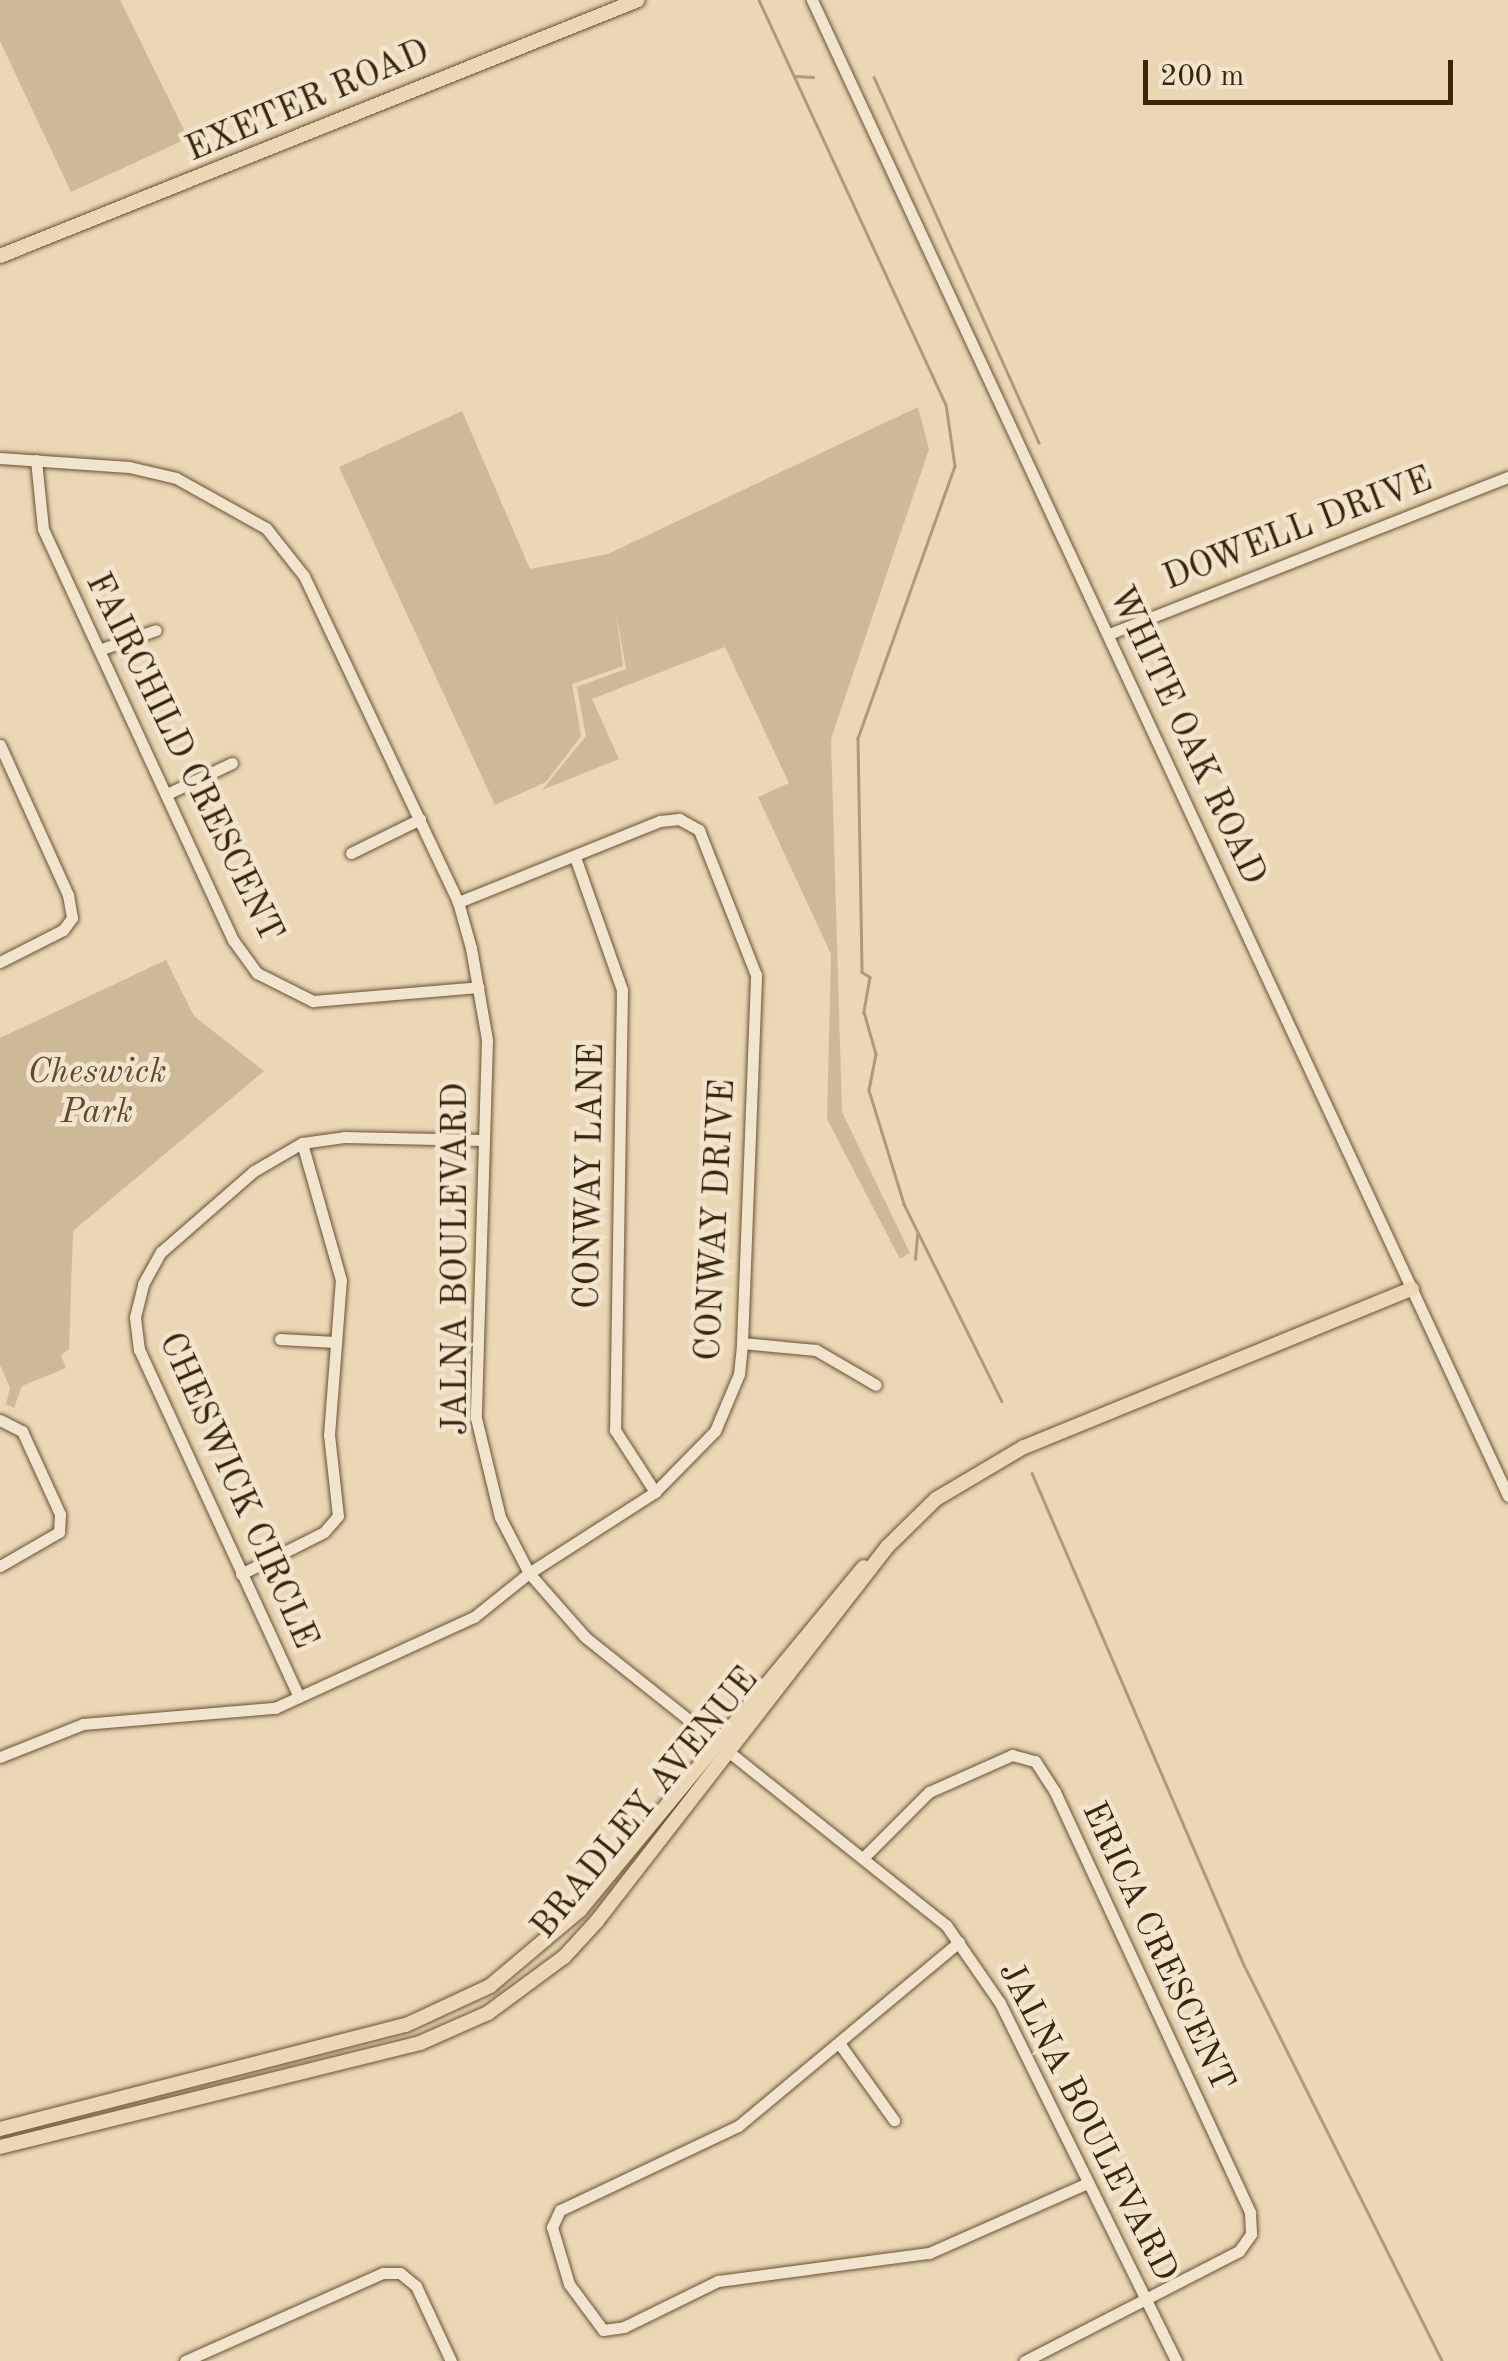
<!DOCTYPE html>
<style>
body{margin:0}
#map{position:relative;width:1508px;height:2361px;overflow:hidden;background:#ead7b3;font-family:"Old Standard TT",serif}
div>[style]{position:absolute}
.green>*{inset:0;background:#ccb996}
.stream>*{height:2.5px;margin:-1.25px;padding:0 1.25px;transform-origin:1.25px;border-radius:1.25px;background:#ae9a79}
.roads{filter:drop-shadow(0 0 2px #655233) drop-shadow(0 0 2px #655233)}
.minor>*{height:11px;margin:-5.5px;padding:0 5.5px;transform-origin:5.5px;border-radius:5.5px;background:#f1e5ce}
.major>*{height:14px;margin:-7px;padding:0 7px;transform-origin:7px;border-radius:7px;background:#ead7b3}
span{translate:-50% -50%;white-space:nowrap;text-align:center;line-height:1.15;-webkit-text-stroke:9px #f1e5ce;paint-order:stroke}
.street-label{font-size:35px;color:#392508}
.park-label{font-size:35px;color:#5e4a2c;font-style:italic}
.scale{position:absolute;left:1143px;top:60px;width:310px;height:45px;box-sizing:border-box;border:5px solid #392508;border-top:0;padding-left:12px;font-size:30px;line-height:35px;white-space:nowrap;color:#392508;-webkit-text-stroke:8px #f1e5ce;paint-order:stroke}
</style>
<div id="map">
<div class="green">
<div style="clip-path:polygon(0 0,120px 0,188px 138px,71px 192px,0 41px)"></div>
<div style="clip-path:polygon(918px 407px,929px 449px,831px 739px,842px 1112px,910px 1253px,900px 1259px,827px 1119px,831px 954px,758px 797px,789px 783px,725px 647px,592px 699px,619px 759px,542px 790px,586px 736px,577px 687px,626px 669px,616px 612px,623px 666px,572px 684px,581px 736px,546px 782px,495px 805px,339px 467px,462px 411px,530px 569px,608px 554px)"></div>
<div style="clip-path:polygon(166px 960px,194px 1016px,264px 1071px,73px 1231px,69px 1349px,61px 1355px,66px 1368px,22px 1386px,14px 1408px,6px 1404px,10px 1388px,0 1365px,0 1038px)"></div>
</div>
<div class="stream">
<div style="left:759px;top:0;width:445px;rotate:65.2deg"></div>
<div style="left:946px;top:404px;width:63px;rotate:81.7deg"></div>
<div style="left:955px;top:466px;width:289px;rotate:109.6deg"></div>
<div style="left:858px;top:738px;width:234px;rotate:89deg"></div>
<div style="left:862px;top:972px;width:9px;rotate:32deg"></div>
<div style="left:870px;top:977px;width:36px;rotate:100deg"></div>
<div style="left:864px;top:1012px;width:44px;rotate:74.1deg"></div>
<div style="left:876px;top:1054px;width:37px;rotate:101deg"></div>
<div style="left:869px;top:1090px;width:119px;rotate:72.9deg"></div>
<div style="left:904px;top:1204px;width:220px;rotate:63.6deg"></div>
<div style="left:795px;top:76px;width:18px;rotate:3deg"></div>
<div style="left:874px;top:77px;width:401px;rotate:65.7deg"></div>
<div style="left:915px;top:1259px;width:24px;rotate:-85deg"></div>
<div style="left:1032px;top:1473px;width:536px;rotate:66.69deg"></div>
<div style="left:1244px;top:1965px;width:443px;rotate:63.4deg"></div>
</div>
<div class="roads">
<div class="minor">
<div style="left:812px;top:0;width:1650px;rotate:65.05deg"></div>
<div style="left:0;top:458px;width:129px;rotate:4deg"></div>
<div style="left:129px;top:467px;width:48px;rotate:13.2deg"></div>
<div style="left:176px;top:478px;width:103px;rotate:29.1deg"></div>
<div style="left:266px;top:528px;width:61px;rotate:51.6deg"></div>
<div style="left:304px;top:576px;width:361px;rotate:64.7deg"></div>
<div style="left:458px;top:902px;width:48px;rotate:74.2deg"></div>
<div style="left:471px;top:948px;width:93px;rotate:80.1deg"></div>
<div style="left:487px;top:1040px;width:378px;rotate:91.7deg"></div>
<div style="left:476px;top:1418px;width:102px;rotate:76.4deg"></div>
<div style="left:500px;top:1517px;width:63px;rotate:62.6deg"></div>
<div style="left:529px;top:1573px;width:85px;rotate:48.8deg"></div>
<div style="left:585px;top:1637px;width:462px;rotate:38.6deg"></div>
<div style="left:946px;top:1925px;width:95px;rotate:55.3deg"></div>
<div style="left:1000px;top:2003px;width:399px;rotate:63.8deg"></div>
<div style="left:36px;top:460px;width:69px;rotate:84.2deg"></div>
<div style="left:43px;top:529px;width:453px;rotate:65.2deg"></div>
<div style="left:233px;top:940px;width:41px;rotate:54deg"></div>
<div style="left:257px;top:973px;width:63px;rotate:26.6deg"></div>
<div style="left:313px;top:1001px;width:166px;rotate:-4.8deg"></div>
<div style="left:1109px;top:634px;width:429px;rotate:-21.5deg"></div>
<div style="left:99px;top:650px;width:60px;rotate:-19.3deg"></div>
<div style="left:0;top:745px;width:165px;rotate:65.6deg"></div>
<div style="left:68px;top:895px;width:23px;rotate:80deg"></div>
<div style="left:72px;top:918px;width:15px;rotate:127deg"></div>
<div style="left:63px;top:930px;width:71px;rotate:153.1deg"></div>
<div style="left:167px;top:794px;width:72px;rotate:-25.5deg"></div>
<div style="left:351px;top:853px;width:77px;rotate:-26.2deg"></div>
<div style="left:575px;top:857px;width:141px;rotate:70.5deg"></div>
<div style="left:622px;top:990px;width:440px;rotate:90.9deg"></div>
<div style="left:615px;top:1430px;width:74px;rotate:57.2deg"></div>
<div style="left:280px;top:1339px;width:55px;rotate:3.1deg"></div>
<div style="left:742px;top:1343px;width:74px;rotate:5.4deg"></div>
<div style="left:816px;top:1350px;width:69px;rotate:30.3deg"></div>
<div style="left:0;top:1420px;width:25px;rotate:27deg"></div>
<div style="left:22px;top:1431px;width:91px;rotate:65.4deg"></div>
<div style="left:60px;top:1514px;width:18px;rotate:93deg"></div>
<div style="left:59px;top:1532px;width:68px;rotate:150deg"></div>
<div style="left:241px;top:1574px;width:93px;rotate:-26.8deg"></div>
<div style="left:324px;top:1532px;width:21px;rotate:-49deg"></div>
<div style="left:338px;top:1516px;width:81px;rotate:-96.3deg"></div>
<div style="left:329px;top:1435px;width:155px;rotate:-85.6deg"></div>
<div style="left:341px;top:1280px;width:142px;rotate:-105.9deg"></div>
<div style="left:298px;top:1695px;width:380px;rotate:-114.7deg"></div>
<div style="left:139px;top:1350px;width:33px;rotate:-97deg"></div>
<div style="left:135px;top:1317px;width:34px;rotate:-76deg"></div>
<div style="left:143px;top:1284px;width:37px;rotate:-61deg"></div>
<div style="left:161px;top:1252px;width:123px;rotate:-41.1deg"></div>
<div style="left:254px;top:1171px;width:56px;rotate:-30.3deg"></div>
<div style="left:302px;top:1143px;width:42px;rotate:-8.1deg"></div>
<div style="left:344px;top:1137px;width:139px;rotate:1.2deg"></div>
<div style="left:0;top:1757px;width:89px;rotate:-21.7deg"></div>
<div style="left:83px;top:1724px;width:193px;rotate:-4.8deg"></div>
<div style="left:275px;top:1708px;width:219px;rotate:-24.6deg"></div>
<div style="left:474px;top:1617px;width:70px;rotate:-38.7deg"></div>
<div style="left:529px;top:1573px;width:150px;rotate:-32.7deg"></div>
<div style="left:655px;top:1492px;width:86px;rotate:-45.5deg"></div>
<div style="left:715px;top:1431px;width:62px;rotate:-67.2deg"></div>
<div style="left:739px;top:1374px;width:31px;rotate:-84deg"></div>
<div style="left:742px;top:1343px;width:368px;rotate:-87.8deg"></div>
<div style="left:756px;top:975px;width:156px;rotate:-111.5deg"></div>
<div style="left:699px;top:830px;width:23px;rotate:-151deg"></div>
<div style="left:679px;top:819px;width:19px;rotate:174deg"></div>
<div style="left:660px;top:821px;width:218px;rotate:158.1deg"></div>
<div style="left:865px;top:1856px;width:91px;rotate:-45deg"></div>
<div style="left:929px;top:1792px;width:91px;rotate:-24deg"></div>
<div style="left:1012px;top:1755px;width:24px;rotate:15deg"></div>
<div style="left:1035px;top:1761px;width:37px;rotate:57deg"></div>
<div style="left:1055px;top:1792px;width:464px;rotate:65.1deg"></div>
<div style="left:1250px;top:2213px;width:21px;rotate:87deg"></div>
<div style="left:1251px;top:2234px;width:21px;rotate:125deg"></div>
<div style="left:1239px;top:2251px;width:241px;rotate:152.8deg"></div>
<div style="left:959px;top:1942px;width:288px;rotate:140.2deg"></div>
<div style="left:738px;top:2126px;width:197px;rotate:154.7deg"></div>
<div style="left:560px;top:2210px;width:19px;rotate:115deg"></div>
<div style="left:552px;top:2227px;width:59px;rotate:73.4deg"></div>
<div style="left:569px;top:2284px;width:57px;rotate:53.5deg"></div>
<div style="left:603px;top:2330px;width:21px;rotate:-8deg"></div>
<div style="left:624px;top:2327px;width:105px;rotate:-26.1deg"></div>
<div style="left:718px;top:2281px;width:213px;rotate:-7.6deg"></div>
<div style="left:929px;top:2253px;width:174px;rotate:-23.8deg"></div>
<div style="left:839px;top:2043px;width:95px;rotate:54.5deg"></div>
<div style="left:185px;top:2361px;width:217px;rotate:-24deg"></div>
<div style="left:383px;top:2273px;width:17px"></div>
<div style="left:400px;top:2273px;width:21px;rotate:39deg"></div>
<div style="left:416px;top:2286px;width:83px;rotate:65deg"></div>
</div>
<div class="major">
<div style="left:0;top:256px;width:687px;rotate:-21.86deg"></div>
<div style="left:0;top:2129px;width:419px;rotate:-14.4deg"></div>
<div style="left:406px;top:2025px;width:93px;rotate:-24.9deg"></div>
<div style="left:490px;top:1986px;width:118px;rotate:-40.2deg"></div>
<div style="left:580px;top:1910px;width:445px;rotate:-50.4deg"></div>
<div style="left:0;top:2147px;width:433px;rotate:-13.9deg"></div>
<div style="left:420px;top:2043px;width:74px;rotate:-23.8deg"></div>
<div style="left:488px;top:2013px;width:94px;rotate:-36.4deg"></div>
<div style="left:564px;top:1957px;width:49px;rotate:-47.5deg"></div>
<div style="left:597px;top:1921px;width:473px;rotate:-52.2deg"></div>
<div style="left:887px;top:1547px;width:69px;rotate:-44.4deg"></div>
<div style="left:936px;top:1499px;width:102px;rotate:-30.6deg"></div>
<div style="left:1024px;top:1447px;width:419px;rotate:-22.2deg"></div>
</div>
</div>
<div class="street-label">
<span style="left:308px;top:102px;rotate:-23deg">EXETER ROAD</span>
<span style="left:1298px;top:530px;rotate:-21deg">DOWELL DRIVE</span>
<span style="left:1186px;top:736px;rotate:65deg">WHITE OAK ROAD</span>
<span style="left:183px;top:758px;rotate:64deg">FAIRCHILD CRESCENT</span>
<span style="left:591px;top:1176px;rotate:-89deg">CONWAY LANE</span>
<span style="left:717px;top:1220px;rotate:-87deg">CONWAY DRIVE</span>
<span style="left:457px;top:1259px;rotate:-90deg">JALNA BOULEVARD</span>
<span style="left:237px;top:1491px;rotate:66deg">CHESWICK CIRCLE</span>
<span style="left:646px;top:1804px;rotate:-51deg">BRADLEY AVENUE</span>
<span style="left:1157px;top:1947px;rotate:65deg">ERICA CRESCENT</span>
<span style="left:1087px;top:2122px;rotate:63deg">JALNA BOULEVARD</span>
</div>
<div class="park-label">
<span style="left:97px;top:1093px">Cheswick<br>Park</span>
</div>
<div class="scale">200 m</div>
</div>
